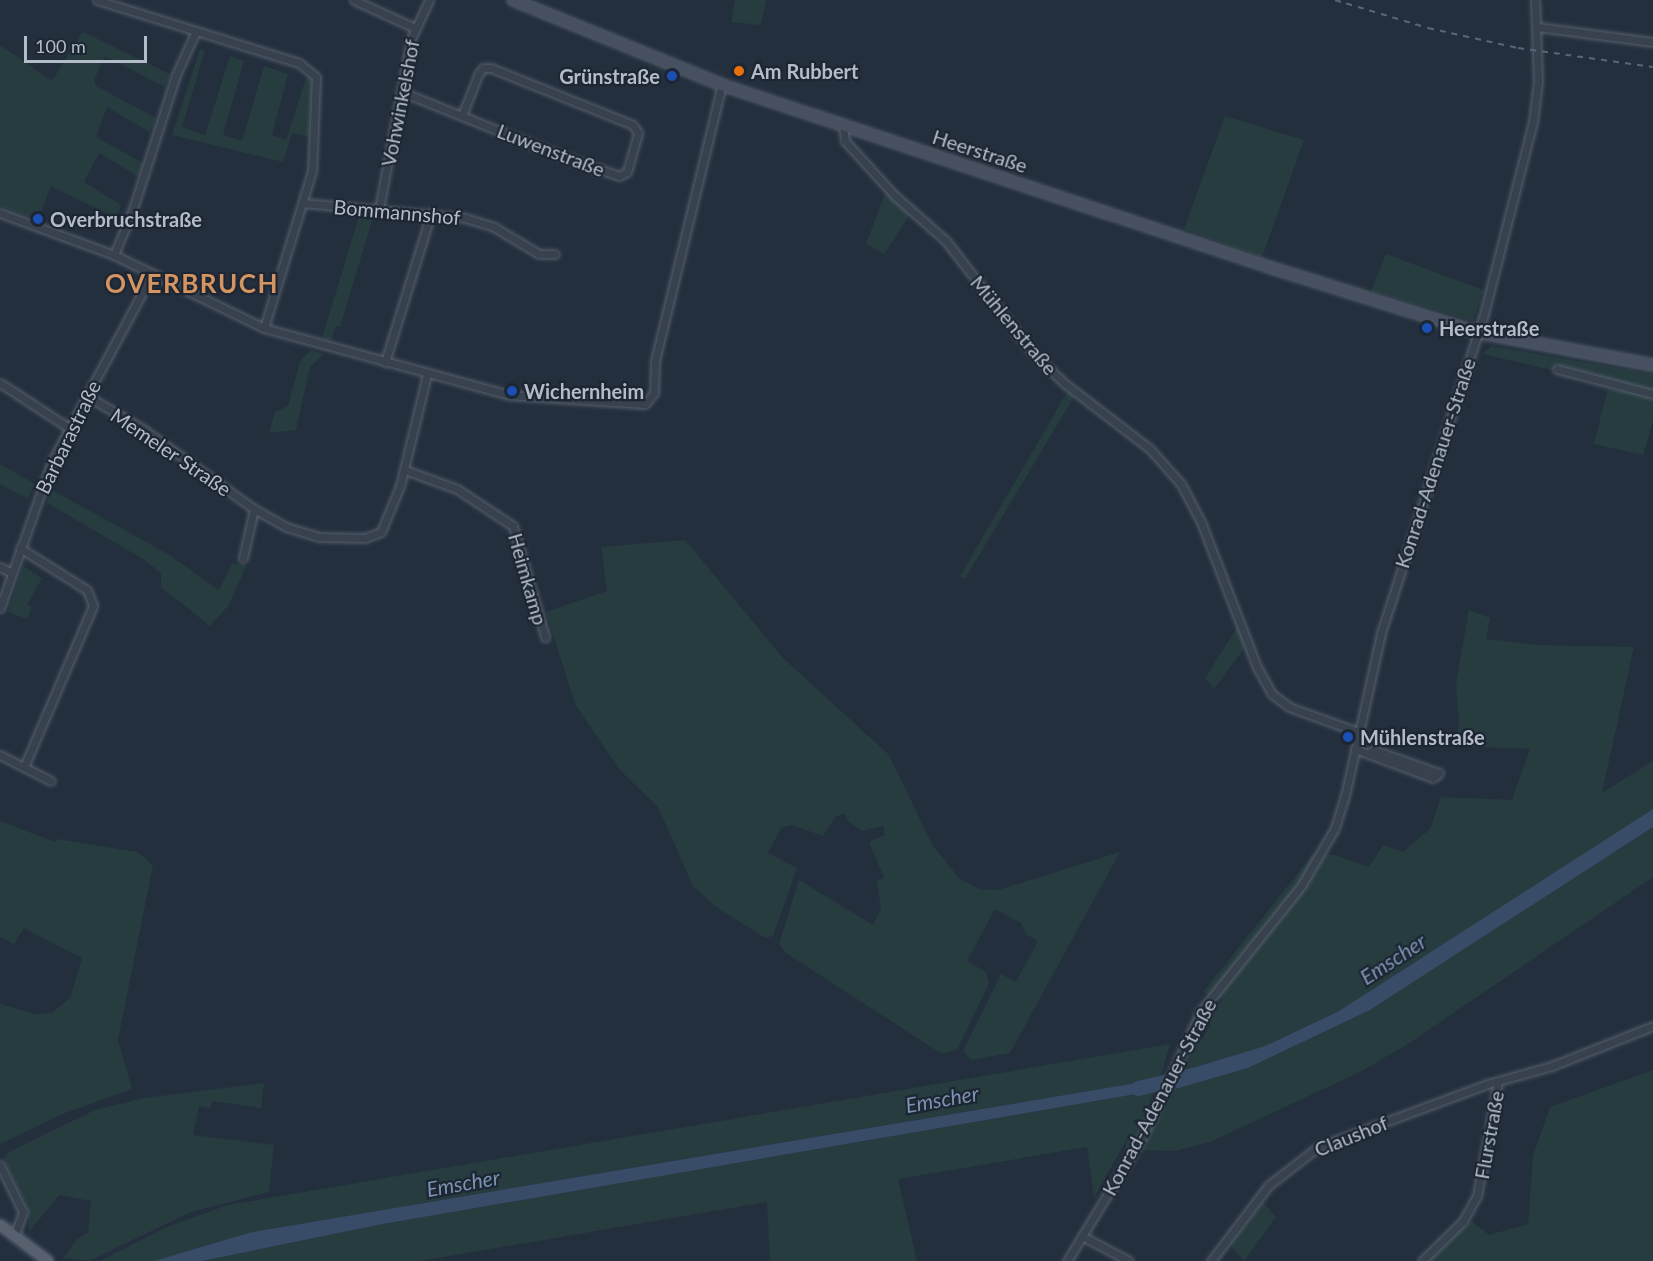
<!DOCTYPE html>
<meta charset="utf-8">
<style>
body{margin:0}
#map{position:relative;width:1653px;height:1261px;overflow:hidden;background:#242f3e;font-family:Lato,sans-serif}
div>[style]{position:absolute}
.green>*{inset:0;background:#263c3f}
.water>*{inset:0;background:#394c67}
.river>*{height:15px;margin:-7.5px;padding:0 7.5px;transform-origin:7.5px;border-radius:7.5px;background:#394c67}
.roads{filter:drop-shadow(0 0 2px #565f6c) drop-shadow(0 0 2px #565f6c)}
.minor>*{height:7px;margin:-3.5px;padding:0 3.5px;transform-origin:3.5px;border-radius:3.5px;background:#38414e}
.secondary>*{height:10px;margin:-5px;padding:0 5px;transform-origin:5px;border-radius:5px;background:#465061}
.primary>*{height:10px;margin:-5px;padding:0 5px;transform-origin:5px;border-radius:5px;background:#56606e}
.rail>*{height:2px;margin-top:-1px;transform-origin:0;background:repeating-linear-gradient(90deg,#5a6575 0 6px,transparent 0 12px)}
.dots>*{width:16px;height:16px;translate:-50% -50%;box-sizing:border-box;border:3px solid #1d2633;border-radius:50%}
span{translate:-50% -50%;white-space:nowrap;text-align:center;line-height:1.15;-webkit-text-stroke:4.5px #1d2633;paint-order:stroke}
.poi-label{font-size:20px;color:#b4bcc9;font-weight:700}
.left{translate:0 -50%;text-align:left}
.right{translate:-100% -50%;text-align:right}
.street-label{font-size:20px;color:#b4bcc9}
.water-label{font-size:21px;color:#7c92b1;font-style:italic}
.district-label{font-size:26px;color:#d59563;font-weight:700;letter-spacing:1.5px}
.scale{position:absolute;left:24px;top:36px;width:123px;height:27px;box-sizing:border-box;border:3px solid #b4bcc9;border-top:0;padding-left:8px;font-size:18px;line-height:21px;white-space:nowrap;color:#b4bcc9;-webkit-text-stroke:4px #1d2633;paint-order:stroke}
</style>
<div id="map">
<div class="green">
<div style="clip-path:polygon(735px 0,766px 0,761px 25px,731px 22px)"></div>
<div style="clip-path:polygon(83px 32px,170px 74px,165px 87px,105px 56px,94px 80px,96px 86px,156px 118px,150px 132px,107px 107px,96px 137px,143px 163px,139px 177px,99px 153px,84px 182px,121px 205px,116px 218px,51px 186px,40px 215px,26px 216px,0 206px,0 45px,52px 81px)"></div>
<div style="clip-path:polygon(200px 49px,205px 51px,182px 127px,205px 135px,230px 56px,244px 61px,223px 135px,242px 141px,264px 66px,288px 74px,272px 135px,286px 140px,308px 72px,312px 82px,310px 137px,292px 133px,283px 162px,172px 135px)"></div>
<div style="clip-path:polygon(1225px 116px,1304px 140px,1262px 257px,1184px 229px)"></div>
<div style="clip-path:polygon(886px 191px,911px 213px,884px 254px,866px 244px)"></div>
<div style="clip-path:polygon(360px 213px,374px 214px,340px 327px,336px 326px,331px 341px,322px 338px)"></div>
<div style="clip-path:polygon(1386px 254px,1483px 290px,1473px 321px,1371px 291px)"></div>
<div style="clip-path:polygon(1491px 346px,1653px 374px,1653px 391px,1557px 364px,1552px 370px,1483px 354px)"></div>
<div style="clip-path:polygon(311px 350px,324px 354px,310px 367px,296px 430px,269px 433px,275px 412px,288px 406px,300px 361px)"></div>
<div style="clip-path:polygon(1608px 388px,1653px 397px,1653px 420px,1643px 455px,1594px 444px)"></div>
<div style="clip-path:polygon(1068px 391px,1075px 395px,965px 579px,960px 576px)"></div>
<div style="clip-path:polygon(0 464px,35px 484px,28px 499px,0 484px)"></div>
<div style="clip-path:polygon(50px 489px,168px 554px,219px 590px,232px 564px,247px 564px,229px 605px,210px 626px,161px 587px,161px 573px,143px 559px,47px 503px)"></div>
<div style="clip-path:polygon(685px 540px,783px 658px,889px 755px,933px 846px,960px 879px,979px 889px,998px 890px,1120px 852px,1010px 1053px,971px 1060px,963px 1051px,1001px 974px,1016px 982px,1038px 941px,1027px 935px,1021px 923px,995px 909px,967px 961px,986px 972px,989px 983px,957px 1050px,942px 1054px,786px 953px,779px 944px,799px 880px,873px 925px,881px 909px,877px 881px,884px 878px,869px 842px,885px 835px,883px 826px,862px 831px,847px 820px,845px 814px,836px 816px,823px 836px,792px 825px,781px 828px,768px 853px,797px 868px,773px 936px,765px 938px,715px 906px,693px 886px,658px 807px,619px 769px,575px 704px,546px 612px,607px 591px,601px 547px)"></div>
<div style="clip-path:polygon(23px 566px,42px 578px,27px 605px,32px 607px,27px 619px,8px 612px)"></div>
<div style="clip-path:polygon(1469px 610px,1490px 618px,1486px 639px,1538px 645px,1634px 647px,1602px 793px,1653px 761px,1653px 809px,1339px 1011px,1265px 1046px,1179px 1072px,1193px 1040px,1203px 1038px,1211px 1024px,1206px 1021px,1223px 999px,1203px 992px,1313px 854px,1335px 855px,1369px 867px,1383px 845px,1403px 852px,1430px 829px,1441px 797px,1512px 800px,1530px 749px,1455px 746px,1459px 728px,1456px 684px)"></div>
<div style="clip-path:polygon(1238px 626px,1246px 646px,1214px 689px,1205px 678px)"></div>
<div style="clip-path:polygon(0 821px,55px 842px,57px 839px,138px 852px,153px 866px,118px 1040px,132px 1089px,65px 1113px,0 1144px,0 1004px,35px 1014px,52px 1013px,70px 998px,82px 958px,24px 928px,14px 944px,0 937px)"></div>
<div style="clip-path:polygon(1653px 827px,1653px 877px,1411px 1042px,1360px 1072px,1210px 1142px,1175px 1151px,1125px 1150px,1127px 1139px,1094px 1198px,1087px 1147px,898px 1179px,917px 1261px,770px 1261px,767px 1202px,419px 1261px,202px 1261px,383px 1224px,1154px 1091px,1143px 1117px,1162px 1113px,1172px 1090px,1248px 1068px,1370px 1010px)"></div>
<div style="clip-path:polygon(1170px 1044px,1160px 1079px,252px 1232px,154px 1261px,100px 1261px,169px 1226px,228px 1205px)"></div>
<div style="clip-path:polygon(1653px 1070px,1653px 1261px,1427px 1261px,1471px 1221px,1489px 1235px,1528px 1224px,1533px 1156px,1550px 1107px)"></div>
<div style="clip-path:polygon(264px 1083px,261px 1108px,213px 1101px,210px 1108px,199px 1106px,193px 1135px,274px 1145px,269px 1192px,191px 1212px,89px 1261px,63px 1258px,77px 1239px,88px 1233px,91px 1201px,59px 1195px,29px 1232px,28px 1208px,4px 1159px,7px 1153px,95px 1110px,144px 1098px)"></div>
<div style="clip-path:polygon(1263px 1202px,1276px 1217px,1244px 1261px,1230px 1245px)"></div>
</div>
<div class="water">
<div style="clip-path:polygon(1653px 809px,1653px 827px,1370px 1010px,1248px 1068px,1172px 1090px,1179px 1072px,1265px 1046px,1339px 1011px)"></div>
<div style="clip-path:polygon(1160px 1079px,1154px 1091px,383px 1224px,202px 1261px,154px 1261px,252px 1232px)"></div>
</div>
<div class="river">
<div style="left:1138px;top:1088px;width:57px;rotate:-13.3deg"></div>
</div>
<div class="roads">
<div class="minor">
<div style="left:97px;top:0;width:212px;rotate:17.3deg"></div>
<div style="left:299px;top:63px;width:22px;rotate:39deg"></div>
<div style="left:316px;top:77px;width:94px;rotate:92.4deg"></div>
<div style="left:312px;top:171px;width:164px;rotate:107deg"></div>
<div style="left:354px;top:0;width:67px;rotate:24.7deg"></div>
<div style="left:1537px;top:27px;width:117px;rotate:7.4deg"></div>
<div style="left:402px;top:92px;width:169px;rotate:21.9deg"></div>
<div style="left:559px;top:155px;width:64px;rotate:19.3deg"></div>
<div style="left:619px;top:176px;width:9px;rotate:-27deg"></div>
<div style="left:627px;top:172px;width:41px;rotate:-74.2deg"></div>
<div style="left:638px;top:133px;width:9px;rotate:-122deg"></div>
<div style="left:633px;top:125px;width:153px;rotate:-158.1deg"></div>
<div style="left:491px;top:68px;width:8px;rotate:180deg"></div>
<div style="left:483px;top:68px;width:6px;rotate:129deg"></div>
<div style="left:479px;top:73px;width:45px;rotate:112deg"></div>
<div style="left:843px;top:125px;width:16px;rotate:83deg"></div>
<div style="left:845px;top:141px;width:74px;rotate:47.7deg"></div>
<div style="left:895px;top:196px;width:68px;rotate:41.4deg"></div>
<div style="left:946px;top:241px;width:139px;rotate:52.3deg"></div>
<div style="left:1031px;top:351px;width:46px;rotate:44.1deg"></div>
<div style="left:1064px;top:383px;width:108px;rotate:37.5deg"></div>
<div style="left:1150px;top:449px;width:47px;rotate:48.5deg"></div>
<div style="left:1181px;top:484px;width:43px;rotate:62.2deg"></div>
<div style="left:1201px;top:522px;width:155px;rotate:68.9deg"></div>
<div style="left:1257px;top:667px;width:31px;rotate:61deg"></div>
<div style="left:1272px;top:694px;width:21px;rotate:37deg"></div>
<div style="left:1289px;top:707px;width:73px;rotate:19.9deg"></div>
<div style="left:303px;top:203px;width:163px;rotate:5.3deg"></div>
<div style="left:465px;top:218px;width:30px;rotate:17deg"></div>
<div style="left:494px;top:227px;width:52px;rotate:31deg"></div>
<div style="left:539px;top:254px;width:16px"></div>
<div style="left:379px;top:209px;width:173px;rotate:-79.3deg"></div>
<div style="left:411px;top:39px;width:43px;rotate:-65.2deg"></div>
<div style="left:0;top:213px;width:121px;rotate:20.2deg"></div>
<div style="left:114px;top:255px;width:167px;rotate:26deg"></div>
<div style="left:264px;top:328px;width:254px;rotate:15.3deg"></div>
<div style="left:509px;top:395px;width:136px;rotate:3.8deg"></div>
<div style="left:645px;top:404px;width:14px;rotate:-51deg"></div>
<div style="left:654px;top:393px;width:32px;rotate:-88deg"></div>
<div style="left:655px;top:361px;width:284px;rotate:-76.4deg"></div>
<div style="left:114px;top:255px;width:50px;rotate:-67.6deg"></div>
<div style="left:133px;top:209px;width:141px;rotate:-72.2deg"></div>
<div style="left:176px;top:75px;width:48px;rotate:-65.6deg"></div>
<div style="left:385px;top:362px;width:156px;rotate:-72.8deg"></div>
<div style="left:1557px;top:369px;width:99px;rotate:14.6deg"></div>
<div style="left:0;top:383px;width:82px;rotate:33.1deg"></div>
<div style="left:87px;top:396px;width:65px;rotate:30.5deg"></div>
<div style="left:143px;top:429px;width:137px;rotate:35.8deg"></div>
<div style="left:254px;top:509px;width:37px;rotate:29deg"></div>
<div style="left:286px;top:527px;width:34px;rotate:17deg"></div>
<div style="left:319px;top:537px;width:46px;rotate:1.2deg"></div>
<div style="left:365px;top:538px;width:17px;rotate:-21deg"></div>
<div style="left:381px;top:532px;width:50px;rotate:-67.6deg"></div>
<div style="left:400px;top:486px;width:115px;rotate:-76.4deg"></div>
<div style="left:405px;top:470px;width:55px;rotate:20.1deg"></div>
<div style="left:457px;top:489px;width:67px;rotate:33.5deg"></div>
<div style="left:513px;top:526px;width:116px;rotate:73.9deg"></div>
<div style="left:20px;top:548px;width:79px;rotate:32.1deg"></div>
<div style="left:87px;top:590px;width:17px;rotate:69deg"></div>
<div style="left:93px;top:606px;width:175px;rotate:113.2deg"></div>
<div style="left:243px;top:558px;width:50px;rotate:-77.3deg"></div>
<div style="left:0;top:567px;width:13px;rotate:27deg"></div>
<div style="left:0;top:608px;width:156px;rotate:-70.5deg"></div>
<div style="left:52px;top:461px;width:213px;rotate:-61.8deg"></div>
<div style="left:1355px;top:749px;width:83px;rotate:20.4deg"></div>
<div style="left:1433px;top:778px;width:8px;rotate:-40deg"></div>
<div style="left:1439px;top:773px;width:69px;rotate:-160.5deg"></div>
<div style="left:1374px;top:750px;width:6px;rotate:149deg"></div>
<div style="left:0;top:755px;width:57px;rotate:27deg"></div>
<div style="left:0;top:1165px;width:52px;rotate:63.9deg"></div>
<div style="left:23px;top:1212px;width:23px;rotate:110deg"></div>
<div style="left:1082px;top:1236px;width:53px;rotate:28deg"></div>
<div style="left:1067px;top:1261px;width:146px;rotate:-58.7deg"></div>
<div style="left:1143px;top:1136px;width:138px;rotate:-65.1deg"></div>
<div style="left:1201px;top:1011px;width:160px;rotate:-51.3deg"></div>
<div style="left:1301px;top:886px;width:67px;rotate:-59.6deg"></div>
<div style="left:1335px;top:828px;width:34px;rotate:-73deg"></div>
<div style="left:1345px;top:796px;width:167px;rotate:-77.5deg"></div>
<div style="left:1381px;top:633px;width:335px;rotate:-72.1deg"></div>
<div style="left:1484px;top:314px;width:198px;rotate:-75.7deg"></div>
<div style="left:1533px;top:122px;width:41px;rotate:-83deg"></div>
<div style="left:1538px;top:81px;width:81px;rotate:-92.1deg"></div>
<div style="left:1211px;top:1261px;width:96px;rotate:-52.7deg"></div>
<div style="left:1269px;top:1185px;width:62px;rotate:-37.8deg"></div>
<div style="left:1318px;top:1147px;width:180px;rotate:-20.4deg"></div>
<div style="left:1487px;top:1084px;width:67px;rotate:-15.5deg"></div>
<div style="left:1552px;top:1066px;width:109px;rotate:-21.6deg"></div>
<div style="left:1422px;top:1261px;width:57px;rotate:-44.3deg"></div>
<div style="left:1463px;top:1221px;width:29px;rotate:-61deg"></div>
<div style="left:1477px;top:1196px;width:116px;rotate:-79.6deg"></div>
</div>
<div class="secondary">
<div style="left:513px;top:0;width:226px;rotate:22.1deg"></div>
<div style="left:722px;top:85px;width:580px;rotate:18.4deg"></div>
<div style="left:1272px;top:268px;width:214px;rotate:17.4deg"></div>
<div style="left:1476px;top:332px;width:180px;rotate:10.6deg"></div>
</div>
<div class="primary">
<div style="left:0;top:1225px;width:60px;rotate:36.9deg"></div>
</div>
</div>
<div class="rail">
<div style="left:1335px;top:0;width:97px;rotate:16.8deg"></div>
<div style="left:1428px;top:28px;width:92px;rotate:12.5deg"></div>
<div style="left:1518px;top:48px;width:136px;rotate:8deg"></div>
</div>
<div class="dots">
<div style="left:739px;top:71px;background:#e8710a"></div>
<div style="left:672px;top:76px;background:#1a4fb4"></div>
<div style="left:38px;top:219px;background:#1a4fb4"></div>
<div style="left:1427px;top:328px;background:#1a4fb4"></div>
<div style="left:512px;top:391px;background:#1a4fb4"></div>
<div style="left:1348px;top:737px;background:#1a4fb4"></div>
</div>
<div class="poi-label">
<span class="left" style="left:751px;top:71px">Am Rubbert</span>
<span class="right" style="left:660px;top:76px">Grünstraße</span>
<span class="left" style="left:50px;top:219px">Overbruchstraße</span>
<span class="left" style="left:1439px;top:328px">Heerstraße</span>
<span class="left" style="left:524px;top:391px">Wichernheim</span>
<span class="left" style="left:1360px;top:737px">Mühlenstraße</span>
</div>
<div class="street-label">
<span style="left:400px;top:103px;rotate:-79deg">Vohwinkelshof</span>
<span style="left:551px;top:150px;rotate:21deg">Luwenstraße</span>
<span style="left:980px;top:151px;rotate:18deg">Heerstraße</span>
<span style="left:397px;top:212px;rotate:5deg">Bommannshof</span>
<span style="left:1014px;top:325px;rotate:50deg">Mühlenstraße</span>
<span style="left:68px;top:437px;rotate:-64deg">Barbarastraße</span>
<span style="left:171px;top:452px;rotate:34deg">Memeler Straße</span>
<span style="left:1435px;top:463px;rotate:-72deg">Konrad-Adenauer-Straße</span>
<span style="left:528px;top:579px;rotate:74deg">Heimkamp</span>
<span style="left:1159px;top:1097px;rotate:-62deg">Konrad-Adenauer-Straße</span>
<span style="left:1489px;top:1135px;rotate:-80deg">Flurstraße</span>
<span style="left:1351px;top:1136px;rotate:-22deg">Claushof</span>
</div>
<div class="water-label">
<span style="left:1393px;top:959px;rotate:-33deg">Emscher</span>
<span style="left:942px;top:1099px;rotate:-10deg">Emscher</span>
<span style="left:463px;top:1183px;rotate:-10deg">Emscher</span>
</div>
<div class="district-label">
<span style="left:192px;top:284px">OVERBRUCH</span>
</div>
<div class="scale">100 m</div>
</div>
